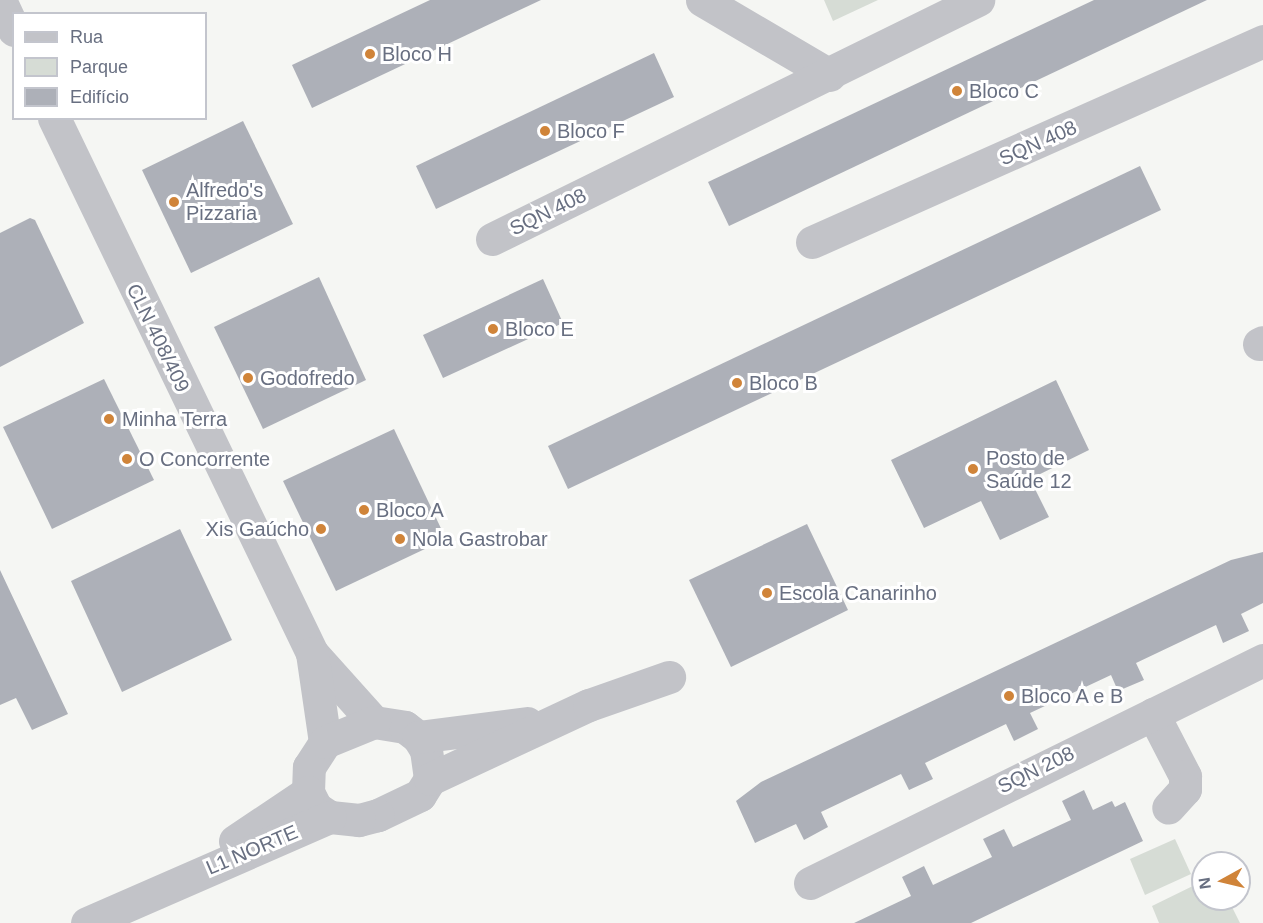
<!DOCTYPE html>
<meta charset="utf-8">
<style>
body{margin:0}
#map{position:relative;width:1263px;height:923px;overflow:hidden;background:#f5f6f3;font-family:Helvetica,sans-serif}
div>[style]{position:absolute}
.green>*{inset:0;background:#d6dcd5}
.building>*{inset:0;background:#adb0b8}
.minor>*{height:33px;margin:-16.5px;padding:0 16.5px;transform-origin:16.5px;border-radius:16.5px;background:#c2c3c8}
.dots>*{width:16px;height:16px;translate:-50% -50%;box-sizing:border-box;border:3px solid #fff;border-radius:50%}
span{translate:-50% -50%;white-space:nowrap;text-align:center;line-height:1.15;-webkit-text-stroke:6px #fff;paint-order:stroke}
.poi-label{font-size:20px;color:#686f81}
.left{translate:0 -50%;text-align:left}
.right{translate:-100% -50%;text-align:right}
.street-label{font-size:20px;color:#686f81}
.legend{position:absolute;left:12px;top:12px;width:195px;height:108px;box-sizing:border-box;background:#fff;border:2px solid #c3c5cd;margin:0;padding:8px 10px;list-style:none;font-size:18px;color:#686f81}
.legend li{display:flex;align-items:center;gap:12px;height:30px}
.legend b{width:30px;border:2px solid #c3c5cd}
.north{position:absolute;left:1191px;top:851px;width:60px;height:60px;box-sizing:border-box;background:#fff;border:2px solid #c3c5cd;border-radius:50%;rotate:262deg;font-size:16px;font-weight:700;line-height:24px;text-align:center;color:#686f81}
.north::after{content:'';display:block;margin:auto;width:21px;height:27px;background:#d08439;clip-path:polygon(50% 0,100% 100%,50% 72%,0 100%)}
</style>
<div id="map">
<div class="green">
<div style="clip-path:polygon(824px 0,878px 0,833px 21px)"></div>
<div style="clip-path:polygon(1175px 839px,1191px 874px,1145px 895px,1130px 859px)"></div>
<div style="clip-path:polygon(1203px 881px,1203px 899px,1228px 899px,1240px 923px,1159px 923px,1152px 906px)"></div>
</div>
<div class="building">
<div style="clip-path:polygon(430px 0,541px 0,312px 108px,292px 65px)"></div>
<div style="clip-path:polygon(1094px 0,1207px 0,729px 226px,708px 182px)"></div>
<div style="clip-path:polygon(654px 53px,674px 97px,436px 209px,416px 166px)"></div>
<div style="clip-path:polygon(243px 121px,293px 224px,191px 273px,142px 170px)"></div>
<div style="clip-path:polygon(1140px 166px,1161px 210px,568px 489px,548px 446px)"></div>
<div style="clip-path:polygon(30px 218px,35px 220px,84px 323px,0 367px,0 233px)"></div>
<div style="clip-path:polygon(319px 277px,366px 380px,263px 429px,214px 327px)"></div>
<div style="clip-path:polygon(543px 279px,563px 323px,443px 378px,423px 335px)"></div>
<div style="clip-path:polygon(104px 379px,154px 480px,52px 529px,3px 427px)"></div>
<div style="clip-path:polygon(1056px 380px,1089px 450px,1030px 479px,1049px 517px,1000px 540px,981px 501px,924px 528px,891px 460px)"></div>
<div style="clip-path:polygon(394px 429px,446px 539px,336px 591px,283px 481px)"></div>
<div style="clip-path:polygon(807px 524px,848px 610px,731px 667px,689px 580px)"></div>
<div style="clip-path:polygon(180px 529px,232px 640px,122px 692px,71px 581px)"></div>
<div style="clip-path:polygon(1263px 552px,1263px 603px,1241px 614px,1249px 631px,1223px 643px,1216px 625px,1136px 663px,1144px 680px,1118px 691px,1111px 675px,1030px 713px,1038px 729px,1014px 741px,1006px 724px,925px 763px,933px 779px,909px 790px,901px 774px,821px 812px,828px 827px,804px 840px,796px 824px,755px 843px,736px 801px,761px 782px,1231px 560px)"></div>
<div style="clip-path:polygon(0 570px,68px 714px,32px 730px,16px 698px,0 705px)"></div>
<div style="clip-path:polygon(1084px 790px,1093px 810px,1112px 801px,1115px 807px,1125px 802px,1143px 841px,971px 923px,854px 923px,911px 896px,902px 877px,924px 866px,933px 885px,992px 857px,983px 839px,1004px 829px,1013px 847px,1071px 820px,1062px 801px)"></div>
</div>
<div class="minor">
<div style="left:0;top:0;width:33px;rotate:65deg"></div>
<div style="left:702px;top:0;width:148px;rotate:30.4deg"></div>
<div style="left:54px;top:118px;width:594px;rotate:64.25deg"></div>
<div style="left:312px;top:653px;width:93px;rotate:48.1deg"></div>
<div style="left:492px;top:239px;width:542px;rotate:-26.19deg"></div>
<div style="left:812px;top:242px;width:494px;rotate:-24deg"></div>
<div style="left:1259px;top:344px;width:4px;rotate:-27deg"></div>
<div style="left:312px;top:653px;width:90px;rotate:81.7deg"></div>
<div style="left:1153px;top:714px;width:70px;rotate:62.7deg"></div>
<div style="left:1185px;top:776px;width:13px;rotate:90deg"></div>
<div style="left:1185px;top:789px;width:25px;rotate:132deg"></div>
<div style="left:374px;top:722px;width:31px;rotate:9deg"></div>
<div style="left:405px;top:727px;width:16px;rotate:38deg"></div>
<div style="left:418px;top:737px;width:15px;rotate:58deg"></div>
<div style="left:426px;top:750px;width:29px;rotate:82deg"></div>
<div style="left:430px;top:779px;width:19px;rotate:122deg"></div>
<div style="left:420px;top:795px;width:47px;rotate:154.5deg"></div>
<div style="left:378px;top:815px;width:20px;rotate:165deg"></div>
<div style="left:359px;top:820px;width:29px;rotate:-174deg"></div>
<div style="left:330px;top:817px;width:17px;rotate:-147deg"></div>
<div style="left:316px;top:808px;width:18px;rotate:-117deg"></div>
<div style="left:308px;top:792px;width:25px;rotate:-88deg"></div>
<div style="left:309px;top:767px;width:30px;rotate:-57deg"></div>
<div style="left:325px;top:742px;width:53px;rotate:-22.2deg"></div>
<div style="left:418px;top:737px;width:110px;rotate:-7.3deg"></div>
<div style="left:430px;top:779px;width:175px;rotate:-25deg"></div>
<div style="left:589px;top:705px;width:85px;rotate:-19.3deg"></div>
<div style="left:235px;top:841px;width:88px;rotate:-33.9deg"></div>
<div style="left:810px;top:883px;width:505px;rotate:-26.21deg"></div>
<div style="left:87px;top:923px;width:265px;rotate:-23.6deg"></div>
</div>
<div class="dots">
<div style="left:370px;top:54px;background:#d08439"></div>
<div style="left:957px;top:91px;background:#d08439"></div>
<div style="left:545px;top:131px;background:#d08439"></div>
<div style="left:174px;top:202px;background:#d08439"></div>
<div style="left:493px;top:329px;background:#d08439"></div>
<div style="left:248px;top:378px;background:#d08439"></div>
<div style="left:737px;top:383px;background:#d08439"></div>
<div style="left:109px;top:419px;background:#d08439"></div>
<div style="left:127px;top:459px;background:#d08439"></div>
<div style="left:973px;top:469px;background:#d08439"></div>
<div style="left:364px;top:510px;background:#d08439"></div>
<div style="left:321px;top:529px;background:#d08439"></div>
<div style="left:400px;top:539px;background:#d08439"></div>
<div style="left:767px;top:593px;background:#d08439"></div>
<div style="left:1009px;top:696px;background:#d08439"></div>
</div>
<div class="poi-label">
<span class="left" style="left:382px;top:54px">Bloco H</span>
<span class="left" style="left:969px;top:91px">Bloco C</span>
<span class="left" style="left:557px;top:131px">Bloco F</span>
<span class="left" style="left:186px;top:202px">Alfredo's<br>Pizzaria</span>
<span class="left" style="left:505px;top:329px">Bloco E</span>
<span class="left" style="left:260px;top:378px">Godofredo</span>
<span class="left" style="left:749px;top:383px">Bloco B</span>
<span class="left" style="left:122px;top:419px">Minha Terra</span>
<span class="left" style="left:986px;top:470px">Posto de<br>Saúde 12</span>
<span class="left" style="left:139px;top:459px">O Concorrente</span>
<span class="left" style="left:376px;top:510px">Bloco A</span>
<span class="right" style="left:309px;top:529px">Xis Gaúcho</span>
<span class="left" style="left:412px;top:539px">Nola Gastrobar</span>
<span class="left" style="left:779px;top:593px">Escola Canarinho</span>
<span class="left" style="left:1021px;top:696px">Bloco A e B</span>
</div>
<div class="street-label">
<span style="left:1038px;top:143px;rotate:-24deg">SQN 408</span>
<span style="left:548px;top:212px;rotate:-26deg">SQN 408</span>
<span style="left:158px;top:338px;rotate:64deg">CLN 408/409</span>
<span style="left:1036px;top:770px;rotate:-26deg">SQN 208</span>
<span style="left:252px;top:850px;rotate:-23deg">L1 NORTE</span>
</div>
<ul class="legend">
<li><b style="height:8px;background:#c2c3c8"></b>Rua</li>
<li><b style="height:16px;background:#d6dcd5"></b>Parque</li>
<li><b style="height:16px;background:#adb0b8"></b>Edifício</li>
</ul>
<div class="north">N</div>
</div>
